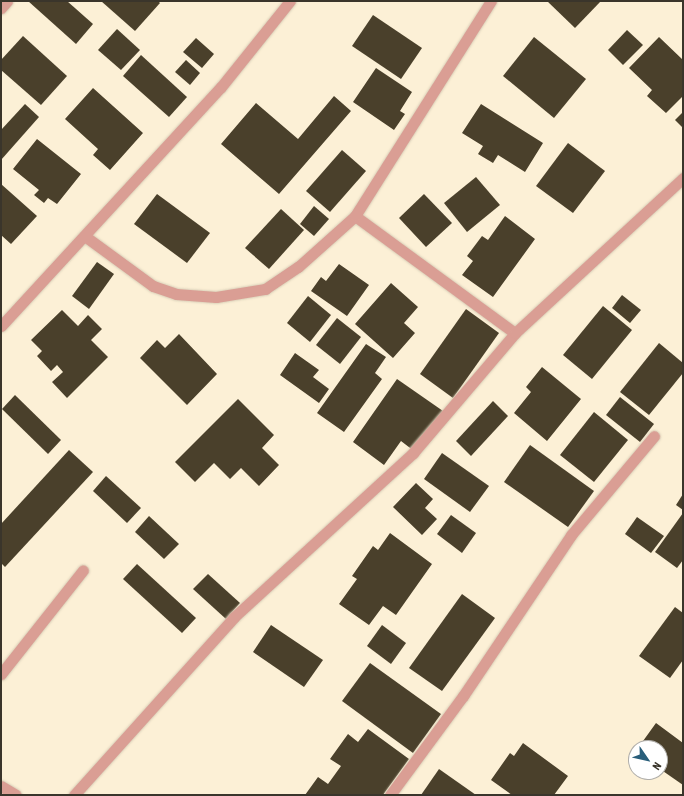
<!DOCTYPE html>
<style>
body{margin:0}
#map{position:relative;width:684px;height:796px;overflow:hidden;background:#fcf0d6;font-family:"Asap Condensed",sans-serif}
div>[style]{position:absolute}
.building>*{inset:0;background:#4a402b}
.roads{filter:drop-shadow(0 0 1px #d9ceb7) drop-shadow(0 0 1px #d9ceb7)}
.service>*{height:11px;margin:-5.5px;padding:0 5.5px;transform-origin:5.5px;border-radius:5.5px;background:#da9e94}
.minor>*{height:11px;margin:-5.5px;padding:0 5.5px;transform-origin:5.5px;border-radius:5.5px;background:#da9e94}
span{translate:-50% -50%;white-space:nowrap;text-align:center;line-height:1.15;-webkit-text-stroke:4px #fff;paint-order:stroke}
.frame{position:absolute;inset:0;border:2px solid #3a352b;pointer-events:none}
.north{position:absolute;left:628px;top:740px;width:40px;height:40px;box-sizing:border-box;background:#fff;border:1px solid #b0aeaa;border-radius:50%;rotate:124deg;font-size:11px;font-weight:700;line-height:16px;text-align:center;color:#3a352b}
.north::after{content:'';display:block;margin:auto;width:14px;height:18px;background:#295e7a;clip-path:polygon(50% 0,100% 100%,50% 72%,0 100%)}
</style>
<div id="map">
<div class="building">
<div style="clip-path:polygon(28px 1px,67px 1px,93px 24px,76px 44px)"></div>
<div style="clip-path:polygon(101px 1px,158px 1px,160px 3px,135px 31px)"></div>
<div style="clip-path:polygon(547px 1px,601px 1px,575px 28px)"></div>
<div style="clip-path:polygon(373px 15px,422px 48px,401px 79px,352px 46px)"></div>
<div style="clip-path:polygon(117px 29px,140px 50px,121px 70px,98px 50px)"></div>
<div style="clip-path:polygon(627px 30px,643px 45px,623px 65px,608px 50px)"></div>
<div style="clip-path:polygon(23px 36px,67px 76px,41px 105px,1px 70px,1px 60px)"></div>
<div style="clip-path:polygon(534px 37px,586px 79px,554px 118px,503px 76px)"></div>
<div style="clip-path:polygon(659px 37px,683px 60px,683px 96px,666px 113px,647px 96px,652px 90px,629px 68px)"></div>
<div style="clip-path:polygon(196px 38px,214px 54px,202px 68px,183px 52px)"></div>
<div style="clip-path:polygon(141px 55px,187px 97px,169px 117px,123px 76px)"></div>
<div style="clip-path:polygon(186px 60px,200px 73px,190px 85px,175px 72px)"></div>
<div style="clip-path:polygon(376px 68px,412px 92px,400px 111px,405px 114px,394px 130px,353px 102px)"></div>
<div style="clip-path:polygon(93px 88px,143px 133px,110px 170px,93px 155px,98px 149px,65px 119px)"></div>
<div style="clip-path:polygon(334px 96px,351px 111px,279px 194px,221px 144px,256px 103px,298px 139px)"></div>
<div style="clip-path:polygon(25px 104px,39px 117px,1px 160px,1px 130px)"></div>
<div style="clip-path:polygon(481px 104px,543px 143px,525px 172px,498px 155px,493px 163px,478px 154px,483px 146px,462px 133px)"></div>
<div style="clip-path:polygon(683px 112px,683px 128px,675px 120px)"></div>
<div style="clip-path:polygon(37px 139px,81px 174px,57px 204px,48px 198px,44px 203px,34px 195px,39px 190px,13px 169px)"></div>
<div style="clip-path:polygon(568px 143px,605px 171px,573px 213px,536px 186px)"></div>
<div style="clip-path:polygon(342px 150px,366px 171px,330px 212px,306px 191px)"></div>
<div style="clip-path:polygon(476px 177px,500px 205px,467px 232px,444px 203px)"></div>
<div style="clip-path:polygon(1px 184px,37px 216px,11px 244px,1px 235px)"></div>
<div style="clip-path:polygon(157px 194px,210px 233px,187px 263px,134px 224px)"></div>
<div style="clip-path:polygon(424px 194px,452px 223px,426px 247px,399px 218px)"></div>
<div style="clip-path:polygon(314px 206px,329px 219px,314px 236px,300px 224px)"></div>
<div style="clip-path:polygon(281px 209px,304px 230px,269px 269px,245px 248px)"></div>
<div style="clip-path:polygon(505px 216px,535px 239px,493px 297px,462px 275px,473px 261px,467px 256px,482px 236px,488px 240px)"></div>
<div style="clip-path:polygon(97px 262px,114px 274px,89px 309px,72px 296px)"></div>
<div style="clip-path:polygon(339px 264px,369px 285px,347px 316px,311px 291px,321px 277px,326px 281px)"></div>
<div style="clip-path:polygon(391px 283px,418px 307px,404px 323px,415px 333px,393px 358px,355px 324px)"></div>
<div style="clip-path:polygon(622px 295px,641px 310px,630px 323px,612px 308px)"></div>
<div style="clip-path:polygon(308px 296px,331px 315px,310px 342px,287px 323px)"></div>
<div style="clip-path:polygon(603px 306px,632px 330px,592px 379px,563px 355px)"></div>
<div style="clip-path:polygon(466px 309px,499px 333px,453px 398px,420px 374px)"></div>
<div style="clip-path:polygon(62px 310px,78px 326px,88px 315px,102px 329px,91px 340px,108px 357px,67px 398px,52px 382px,63px 372px,57px 365px,51px 371px,37px 356px,42px 351px,31px 340px)"></div>
<div style="clip-path:polygon(337px 318px,361px 337px,340px 364px,316px 345px)"></div>
<div style="clip-path:polygon(179px 334px,217px 374px,187px 405px,140px 358px,157px 340px,165px 348px)"></div>
<div style="clip-path:polygon(659px 343px,683px 363px,683px 373px,649px 415px,620px 392px)"></div>
<div style="clip-path:polygon(366px 344px,386px 357px,375px 373px,382px 379px,344px 432px,317px 413px)"></div>
<div style="clip-path:polygon(295px 353px,319px 370px,313px 377px,329px 389px,319px 403px,280px 375px)"></div>
<div style="clip-path:polygon(542px 367px,581px 399px,547px 441px,514px 413px,531px 392px,526px 387px)"></div>
<div style="clip-path:polygon(397px 379px,443px 411px,414px 451px,401px 441px,384px 465px,353px 442px)"></div>
<div style="clip-path:polygon(15px 395px,61px 440px,48px 454px,2px 409px)"></div>
<div style="clip-path:polygon(620px 397px,654px 424px,640px 442px,606px 415px)"></div>
<div style="clip-path:polygon(238px 399px,274px 435px,262px 448px,279px 465px,259px 486px,241px 468px,230px 479px,214px 463px,195px 482px,175px 462px)"></div>
<div style="clip-path:polygon(493px 401px,508px 416px,471px 456px,456px 441px)"></div>
<div style="clip-path:polygon(594px 412px,628px 440px,594px 482px,560px 455px)"></div>
<div style="clip-path:polygon(530px 445px,594px 491px,568px 527px,504px 482px)"></div>
<div style="clip-path:polygon(69px 450px,93px 472px,5px 567px,1px 563px,1px 524px)"></div>
<div style="clip-path:polygon(442px 453px,489px 486px,470px 512px,424px 479px)"></div>
<div style="clip-path:polygon(106px 476px,141px 508px,127px 523px,93px 491px)"></div>
<div style="clip-path:polygon(416px 483px,433px 499px,425px 508px,437px 519px,422px 535px,393px 507px)"></div>
<div style="clip-path:polygon(683px 494px,683px 510px,676px 505px)"></div>
<div style="clip-path:polygon(683px 513px,683px 560px,677px 568px,655px 552px)"></div>
<div style="clip-path:polygon(451px 515px,476px 533px,462px 553px,437px 534px)"></div>
<div style="clip-path:polygon(149px 516px,179px 544px,164px 559px,135px 532px)"></div>
<div style="clip-path:polygon(637px 517px,664px 536px,651px 553px,625px 534px)"></div>
<div style="clip-path:polygon(390px 533px,432px 564px,396px 615px,383px 606px,369px 625px,339px 604px,357px 579px,352px 576px,373px 546px,378px 550px)"></div>
<div style="clip-path:polygon(137px 564px,196px 618px,182px 633px,123px 579px)"></div>
<div style="clip-path:polygon(208px 574px,240px 603px,226px 619px,193px 589px)"></div>
<div style="clip-path:polygon(462px 594px,495px 618px,442px 691px,409px 668px)"></div>
<div style="clip-path:polygon(675px 607px,683px 613px,683px 660px,670px 678px,639px 656px)"></div>
<div style="clip-path:polygon(271px 625px,323px 660px,304px 687px,253px 652px)"></div>
<div style="clip-path:polygon(382px 625px,406px 643px,391px 664px,367px 646px)"></div>
<div style="clip-path:polygon(370px 663px,441px 714px,413px 753px,342px 701px)"></div>
<div style="clip-path:polygon(656px 723px,683px 743px,683px 785px,660px 769px,660px 748px,638px 748px)"></div>
<div style="clip-path:polygon(368px 729px,409px 759px,383px 795px,305px 795px,318px 777px,328px 784px,341px 766px,330px 759px,348px 734px,358px 742px)"></div>
<div style="clip-path:polygon(523px 743px,568px 776px,554px 795px,512px 795px,491px 780px,510px 753px,514px 756px)"></div>
<div style="clip-path:polygon(439px 769px,476px 795px,421px 795px)"></div>
</div>
<div class="roads">
<div class="service">
<div style="left:1px;top:674px;width:132px;rotate:-51.7deg"></div>
</div>
<div class="minor">
<div style="left:1px;top:8px;width:9px;rotate:-49deg"></div>
<div style="left:355px;top:216px;width:198px;rotate:36.2deg"></div>
<div style="left:86px;top:237px;width:83px;rotate:36.2deg"></div>
<div style="left:153px;top:286px;width:24px;rotate:19deg"></div>
<div style="left:176px;top:294px;width:40px;rotate:4.3deg"></div>
<div style="left:216px;top:297px;width:50px;rotate:-9.3deg"></div>
<div style="left:265px;top:289px;width:40px;rotate:-34deg"></div>
<div style="left:298px;top:267px;width:76px;rotate:-41.8deg"></div>
<div style="left:355px;top:216px;width:254px;rotate:-57.7deg"></div>
<div style="left:1px;top:326px;width:325px;rotate:-47.4deg"></div>
<div style="left:221px;top:87px;width:110px;rotate:-51.3deg"></div>
<div style="left:1px;top:786px;width:17px;rotate:31deg"></div>
<div style="left:74px;top:795px;width:239px;rotate:-48deg"></div>
<div style="left:234px;top:617px;width:243px;rotate:-42.5deg"></div>
<div style="left:413px;top:453px;width:157px;rotate:-49.6deg"></div>
<div style="left:515px;top:333px;width:229px;rotate:-42.7deg"></div>
<div style="left:390px;top:795px;width:123px;rotate:-53.6deg"></div>
<div style="left:463px;top:696px;width:194px;rotate:-56.1deg"></div>
<div style="left:571px;top:535px;width:129px;rotate:-50deg"></div>
</div>
</div>
<div class="frame"></div>
<div class="north">N</div>
</div>
